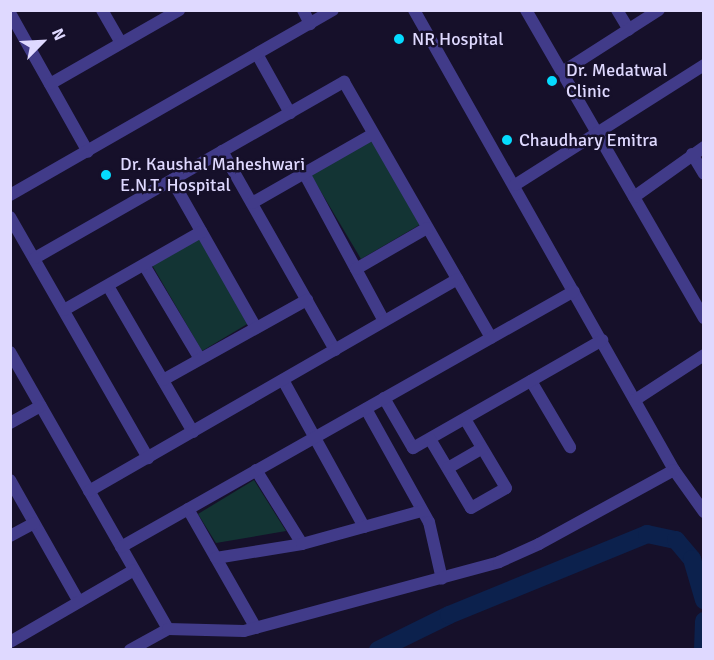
<!DOCTYPE html>
<style>
body{margin:0}
#map{position:relative;width:714px;height:660px;overflow:hidden;background:#16102a;font-family:Signika,sans-serif}
div>[style]{position:absolute}
.green>*{inset:0;background:#133434}
.river>*{height:18px;margin:-9px;padding:0 9px;transform-origin:9px;border-radius:9px;background:#0c214d}
.minor>*{height:12px;margin:-6px;padding:0 6px;transform-origin:6px;border-radius:6px;background:#413b89}
.dots>*{width:16px;height:16px;translate:-50% -50%;box-sizing:border-box;border:3px solid #16102a;border-radius:50%}
span{translate:-50% -50%;white-space:nowrap;text-align:center;line-height:1.15;-webkit-text-stroke:5px #16102a;paint-order:stroke}
.poi-label{font-size:18px;color:#dfd9ff}
.left{translate:0 -50%;text-align:left}
.frame{position:absolute;inset:0;border:12px solid #dfd9ff;pointer-events:none}
.north{position:absolute;left:12px;top:12px;width:60px;height:60px;-webkit-text-stroke:4px #16102a;paint-order:stroke;rotate:66deg;font-size:16px;font-weight:700;line-height:24px;text-align:center;color:#dfd9ff}
.north::after{content:'';display:block;margin:auto;width:21px;height:27px;background:#dfd9ff;clip-path:polygon(50% 0,100% 100%,50% 72%,0 100%)}
</style>
<div id="map">
<div class="green">
<div style="clip-path:polygon(371px 139px,421px 224px,361px 259px,311px 175px)"></div>
<div style="clip-path:polygon(200px 238px,249px 323px,202px 351px,152px 265px)"></div>
<div style="clip-path:polygon(254px 480px,286px 531px,216px 543px,198px 514px)"></div>
</div>
<div class="river">
<div style="left:378px;top:650px;width:79px;rotate:-26.2deg"></div>
<div style="left:449px;top:615px;width:214px;rotate:-22.2deg"></div>
<div style="left:647px;top:534px;width:30px;rotate:12deg"></div>
<div style="left:676px;top:540px;width:25px;rotate:50deg"></div>
<div style="left:692px;top:559px;width:43px;rotate:73.7deg"></div>
<div style="left:703px;top:650px;width:29px;rotate:-88deg"></div>
</div>
<div class="minor">
<div style="left:102px;top:10px;width:38px;rotate:60deg"></div>
<div style="left:303px;top:10px;width:16px;rotate:63deg"></div>
<div style="left:414px;top:10px;width:528px;rotate:60.52deg"></div>
<div style="left:674px;top:470px;width:52px;rotate:54.5deg"></div>
<div style="left:526px;top:10px;width:356px;rotate:60deg"></div>
<div style="left:617px;top:10px;width:23px;rotate:59deg"></div>
<div style="left:10px;top:13px;width:159px;rotate:60.7deg"></div>
<div style="left:257px;top:54px;width:68px;rotate:60.8deg"></div>
<div style="left:562px;top:72px;width:115px;rotate:-32.6deg"></div>
<div style="left:50px;top:84px;width:149px;rotate:-29.8deg"></div>
<div style="left:222px;top:151px;width:229px;rotate:60.4deg"></div>
<div style="left:692px;top:154px;width:23px;rotate:59deg"></div>
<div style="left:304px;top:173px;width:168px;rotate:61.6deg"></div>
<div style="left:172px;top:180px;width:170px;rotate:60.4deg"></div>
<div style="left:515px;top:185px;width:224px;rotate:-32.4deg"></div>
<div style="left:10px;top:195px;width:372px;rotate:-29.8deg"></div>
<div style="left:634px;top:197px;width:86px;rotate:-35.5deg"></div>
<div style="left:252px;top:203px;width:139px;rotate:-29.7deg"></div>
<div style="left:10px;top:217px;width:278px;rotate:60.2deg"></div>
<div style="left:35px;top:258px;width:356px;rotate:-29.7deg"></div>
<div style="left:344px;top:82px;width:295px;rotate:60.1deg"></div>
<div style="left:144px;top:265px;width:109px;rotate:59.2deg"></div>
<div style="left:356px;top:269px;width:82px;rotate:-30deg"></div>
<div style="left:108px;top:286px;width:169px;rotate:59.8deg"></div>
<div style="left:64px;top:310px;width:158px;rotate:-29.7deg"></div>
<div style="left:10px;top:352px;width:319px;rotate:60.3deg"></div>
<div style="left:163px;top:380px;width:165px;rotate:-29.1deg"></div>
<div style="left:283px;top:380px;width:168px;rotate:61.1deg"></div>
<div style="left:531px;top:381px;width:77px;rotate:59.4deg"></div>
<div style="left:384px;top:398px;width:58px;rotate:59.9deg"></div>
<div style="left:413px;top:448px;width:218px;rotate:-29.7deg"></div>
<div style="left:635px;top:400px;width:82px;rotate:-33.1deg"></div>
<div style="left:366px;top:409px;width:129px;rotate:60.9deg"></div>
<div style="left:429px;top:522px;width:58px;rotate:77.2deg"></div>
<div style="left:10px;top:423px;width:35px;rotate:-29deg"></div>
<div style="left:430px;top:439px;width:80px;rotate:59.3deg"></div>
<div style="left:471px;top:508px;width:40px;rotate:-29.7deg"></div>
<div style="left:506px;top:488px;width:80px;rotate:-120.7deg"></div>
<div style="left:448px;top:468px;width:39px;rotate:-30deg"></div>
<div style="left:256px;top:470px;width:87px;rotate:58.1deg"></div>
<div style="left:10px;top:480px;width:140px;rotate:60.5deg"></div>
<div style="left:89px;top:491px;width:425px;rotate:-29.9deg"></div>
<div style="left:188px;top:509px;width:137px;rotate:60.3deg"></div>
<div style="left:10px;top:536px;width:27px;rotate:-28deg"></div>
<div style="left:121px;top:547px;width:520px;rotate:-29.47deg"></div>
<div style="left:216px;top:558px;width:87px;rotate:-9.2deg"></div>
<div style="left:302px;top:544px;width:124px;rotate:-15.4deg"></div>
<div style="left:10px;top:642px;width:143px;rotate:-30.1deg"></div>
<div style="left:130px;top:650px;width:43px;rotate:-28.9deg"></div>
<div style="left:168px;top:629px;width:76px;rotate:1.5deg"></div>
<div style="left:244px;top:631px;width:264px;rotate:-15.1deg"></div>
<div style="left:499px;top:562px;width:44px;rotate:-24.2deg"></div>
<div style="left:539px;top:544px;width:154px;rotate:-28.7deg"></div>
</div>
<div class="dots">
<div style="left:399px;top:39px;background:#05dbff"></div>
<div style="left:552px;top:81px;background:#05dbff"></div>
<div style="left:507px;top:140px;background:#05dbff"></div>
<div style="left:106px;top:175px;background:#05dbff"></div>
</div>
<div class="poi-label">
<span class="left" style="left:412px;top:39px">NR Hospital</span>
<span class="left" style="left:566px;top:81px">Dr. Medatwal<br>Clinic</span>
<span class="left" style="left:519px;top:140px">Chaudhary Emitra</span>
<span class="left" style="left:120px;top:175px">Dr. Kaushal Maheshwari<br>E.N.T. Hospital</span>
</div>
<div class="frame"></div>
<div class="north">N</div>
</div>
